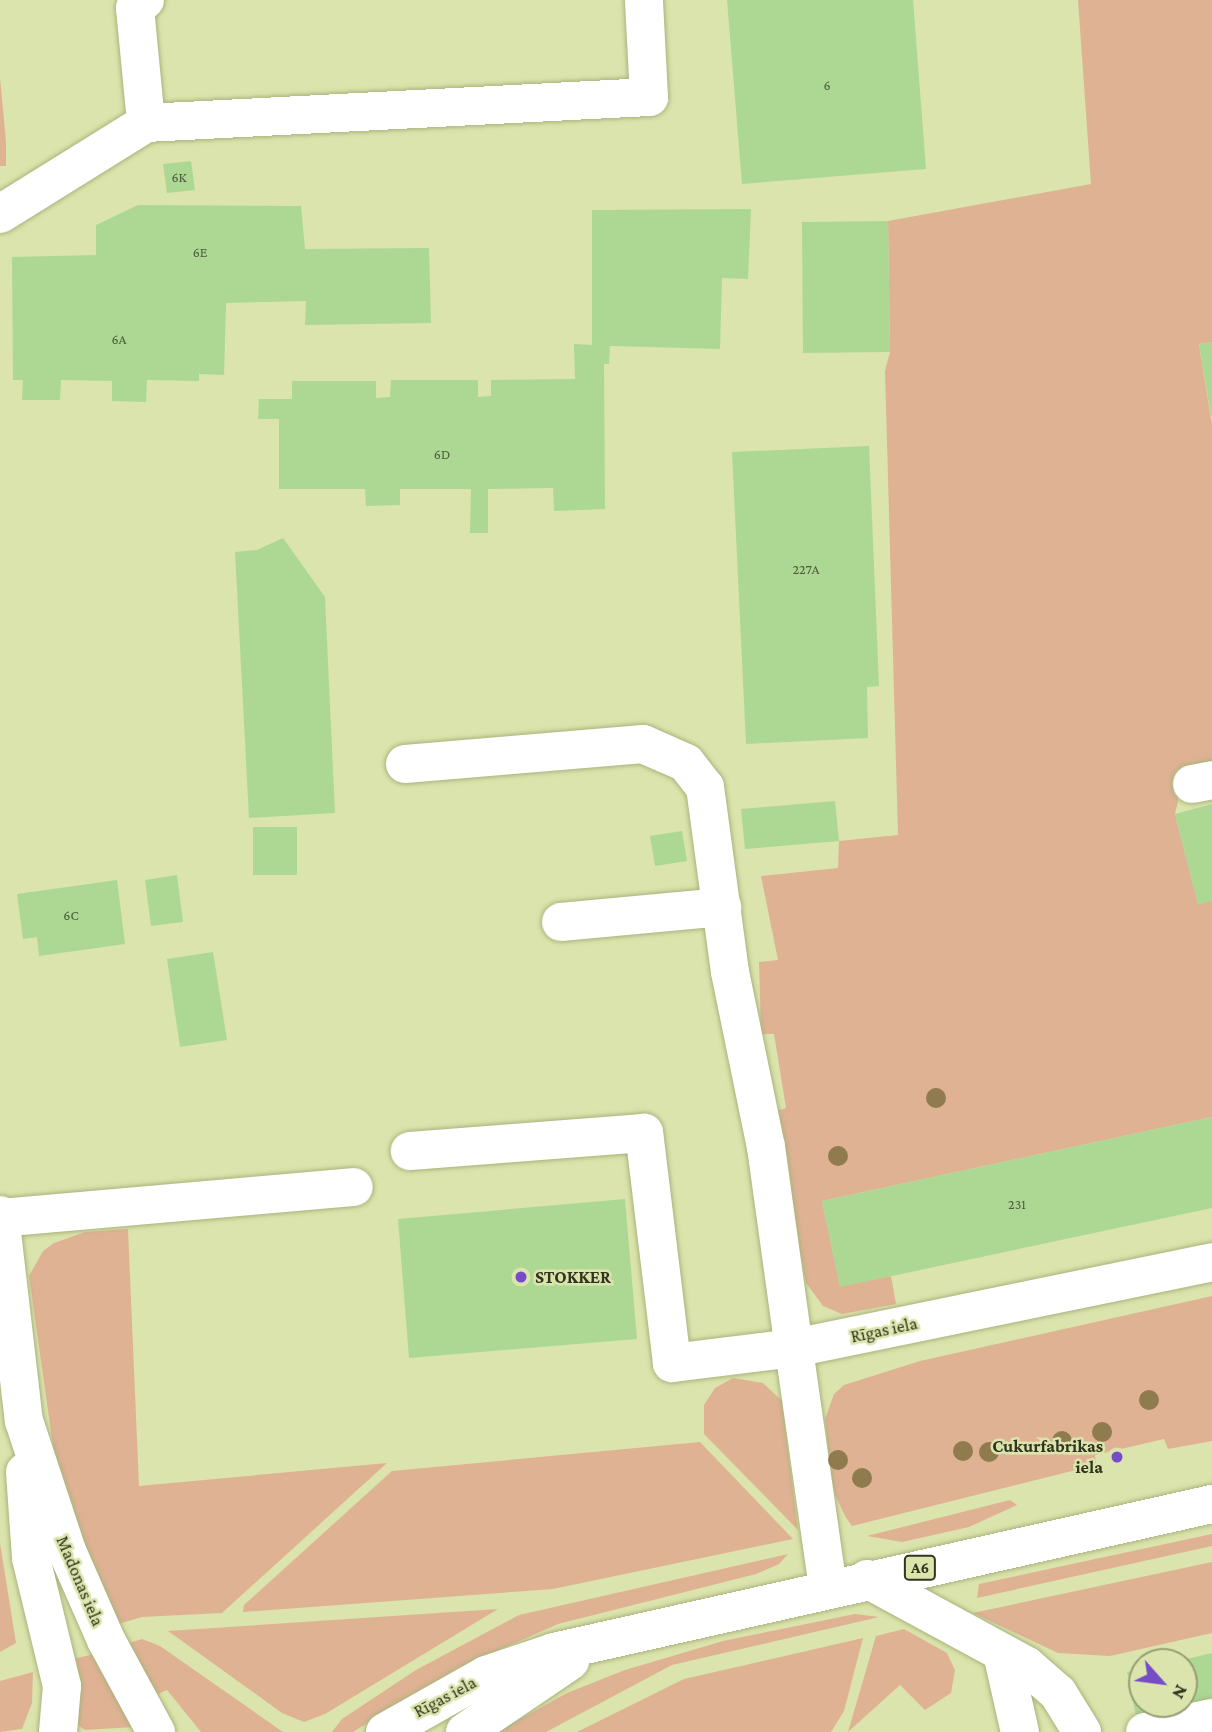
<!DOCTYPE html>
<meta charset="utf-8">
<style>
body{margin:0}
#map{position:relative;width:1212px;height:1732px;overflow:hidden;background:#dbe4ac;font-family:"Crimson Pro",serif}
div>[style]{position:absolute}
.green>*{inset:0;background:#dfb294}
.building>*{inset:0;background:#acd894}
.roads{filter:drop-shadow(0 0 2px #abb37d) drop-shadow(0 0 2px #abb37d)}
.minor>*{height:38px;margin:-19px;padding:0 19px;transform-origin:19px;border-radius:19px;background:#fff}
.highway>*{height:38px;margin:-19px;padding:0 19px;transform-origin:19px;border-radius:19px;background:#fff}
.trees>*{width:20px;height:20px;margin:-10px;border-radius:50%;background:#8f7b4d}
.dots>*{width:19px;height:19px;translate:-50% -50%;box-sizing:border-box;border:4px solid #dbe4ac;border-radius:50%}
span{translate:-50% -50%;white-space:nowrap;text-align:center;line-height:1.15;-webkit-text-stroke:5px #dbe4ac;paint-order:stroke}
.number-label{font-size:14px;color:#505d3c}
.number-label span{-webkit-text-stroke-width:0}
.shield-label span{padding:2px 5px;background:#dbe4ac;border:2px solid;border-radius:5px;-webkit-text-stroke-width:0}
.shield-label{font-size:16px;color:#31341e;font-weight:700}
.poi-label{font-size:18px;color:#31341e;font-weight:700}
.left{translate:0 -50%;text-align:left}
.right{translate:-100% -50%;text-align:right}
.street-label{font-size:18px;color:#31341e}
.north{position:absolute;left:1128px;top:1648px;width:70px;height:70px;box-sizing:border-box;background:#dbe4ac;border:2px solid #979e73;border-radius:50%;rotate:118deg;font-size:19px;font-weight:700;line-height:28px;text-align:center;color:#31341e}
.north::after{content:'';display:block;margin:auto;width:24px;height:32px;background:#754dc6;clip-path:polygon(50% 0,100% 100%,50% 72%,0 100%)}
</style>
<div id="map">
<div class="green">
<div style="clip-path:polygon(1078px 0,1212px 0,1212px 342px,1199px 344px,1212px 425px,1212px 764px,1182px 784px,1175px 814px,1198px 904px,1212px 901px,1212px 1117px,822px 1201px,840px 1286px,891px 1276px,896px 1304px,842px 1314px,823px 1306px,806px 1283px,774px 1112px,786px 1108px,774px 1034px,761px 1034px,759px 962px,778px 960px,761px 876px,838px 868px,839px 841px,898px 835px,885px 371px,890px 352px,888px 221px,1091px 184px)"></div>
<div style="clip-path:polygon(0 77px,6px 142px,6px 166px,0 166px)"></div>
<div style="clip-path:polygon(128px 1229px,139px 1486px,387px 1463px,222px 1613px,142px 1617px,115px 1625px,59px 1488px,29px 1276px,43px 1251px,54px 1243px,85px 1232px)"></div>
<div style="clip-path:polygon(1212px 1296px,1212px 1441px,1168px 1449px,1164px 1439px,1095px 1455px,1096px 1465px,852px 1526px,845px 1516px,832px 1488px,825px 1419px,834px 1394px,844px 1385px,920px 1361px)"></div>
<div style="clip-path:polygon(733px 1378px,763px 1383px,782px 1401px,798px 1530px,704px 1434px,704px 1405px,715px 1388px)"></div>
<div style="clip-path:polygon(700px 1442px,793px 1539px,553px 1589px,243px 1612px,244px 1605px,392px 1471px)"></div>
<div style="clip-path:polygon(1010px 1500px,1017px 1505px,969px 1527px,902px 1542px,867px 1536px)"></div>
<div style="clip-path:polygon(1212px 1534px,1212px 1546px,977px 1598px,979px 1584px)"></div>
<div style="clip-path:polygon(0 1543px,16px 1643px,0 1652px)"></div>
<div style="clip-path:polygon(788px 1554px,779px 1564px,756px 1574px,558px 1624px,458px 1668px,353px 1732px,332px 1732px,342px 1719px,416px 1670px,519px 1615px)"></div>
<div style="clip-path:polygon(1212px 1562px,1212px 1633px,1110px 1656px,1058px 1653px,973px 1613px)"></div>
<div style="clip-path:polygon(498px 1609px,325px 1714px,304px 1722px,282px 1713px,168px 1631px)"></div>
<div style="clip-path:polygon(855px 1614px,879px 1617px,672px 1665px,546px 1732px,497px 1732px,567px 1693px,625px 1670px,723px 1641px)"></div>
<div style="clip-path:polygon(904px 1629px,947px 1653px,955px 1670px,951px 1693px,925px 1710px,900px 1685px,848px 1732px,876px 1636px)"></div>
<div style="clip-path:polygon(863px 1638px,844px 1711px,831px 1732px,577px 1732px,684px 1679px)"></div>
<div style="clip-path:polygon(142px 1639px,160px 1646px,283px 1732px,201px 1732px,167px 1690px,158px 1694px,126px 1644px)"></div>
<div style="clip-path:polygon(94px 1654px,133px 1727px,85px 1730px,78px 1725px,73px 1659px)"></div>
<div style="clip-path:polygon(33px 1672px,32px 1703px,22px 1729px,0 1732px,0 1681px)"></div>
</div>
<div class="building">
<div style="clip-path:polygon(727px 0,913px 0,926px 169px,742px 184px)"></div>
<div style="clip-path:polygon(191px 161px,195px 190px,167px 193px,163px 164px)"></div>
<div style="clip-path:polygon(138px 205px,301px 206px,305px 249px,429px 248px,431px 323px,305px 325px,306px 301px,226px 303px,224px 375px,199px 374px,199px 381px,147px 380px,146px 402px,112px 401px,112px 381px,61px 380px,60px 400px,22px 400px,23px 380px,13px 380px,12px 257px,96px 255px,96px 225px)"></div>
<div style="clip-path:polygon(751px 209px,748px 279px,722px 278px,720px 349px,610px 346px,609px 364px,604px 364px,605px 509px,554px 511px,553px 488px,488px 489px,488px 533px,470px 533px,471px 489px,400px 489px,400px 505px,366px 506px,365px 489px,279px 489px,279px 419px,258px 419px,259px 399px,292px 399px,292px 381px,376px 381px,376px 398px,390px 397px,391px 380px,478px 380px,478px 397px,491px 396px,491px 380px,575px 379px,574px 344px,592px 345px,592px 210px)"></div>
<div style="clip-path:polygon(888px 221px,890px 352px,803px 353px,802px 222px)"></div>
<div style="clip-path:polygon(1212px 342px,1212px 416px,1211px 416px,1199px 344px)"></div>
<div style="clip-path:polygon(869px 446px,879px 686px,867px 687px,868px 738px,746px 744px,732px 452px)"></div>
<div style="clip-path:polygon(283px 538px,325px 597px,335px 813px,249px 818px,235px 552px,257px 550px)"></div>
<div style="clip-path:polygon(835px 801px,839px 841px,745px 849px,741px 809px)"></div>
<div style="clip-path:polygon(1212px 804px,1212px 901px,1198px 905px,1175px 814px)"></div>
<div style="clip-path:polygon(253px 827px,297px 827px,297px 875px,253px 875px)"></div>
<div style="clip-path:polygon(682px 831px,687px 861px,655px 866px,650px 836px)"></div>
<div style="clip-path:polygon(177px 875px,183px 922px,151px 926px,145px 880px)"></div>
<div style="clip-path:polygon(117px 880px,125px 944px,39px 956px,37px 937px,23px 939px,17px 894px)"></div>
<div style="clip-path:polygon(213px 952px,227px 1040px,180px 1047px,167px 959px)"></div>
<div style="clip-path:polygon(1212px 1117px,1212px 1208px,840px 1287px,822px 1201px)"></div>
<div style="clip-path:polygon(625px 1199px,637px 1339px,409px 1358px,398px 1219px)"></div>
<div style="clip-path:polygon(1212px 1653px,1212px 1712px,1138px 1726px,1127px 1672px,1142px 1669px,1142px 1704px,1184px 1704px,1184px 1662px,1177px 1661px)"></div>
</div>
<div class="roads">
<div class="minor">
<div style="left:145px;top:0;width:13px;rotate:141deg"></div>
<div style="left:135px;top:8px;width:116px;rotate:84.5deg"></div>
<div style="left:0;top:214px;width:172px;rotate:-31.9deg"></div>
<div style="left:146px;top:123px;width:504px;rotate:-2.96deg"></div>
<div style="left:649px;top:97px;width:97px;rotate:-93deg"></div>
<div style="left:405px;top:764px;width:239px;rotate:-4.8deg"></div>
<div style="left:643px;top:744px;width:47px;rotate:23.8deg"></div>
<div style="left:686px;top:763px;width:31px;rotate:52deg"></div>
<div style="left:705px;top:787px;width:187px;rotate:82.3deg"></div>
<div style="left:730px;top:972px;width:179px;rotate:78.4deg"></div>
<div style="left:766px;top:1147px;width:203px;rotate:82.1deg"></div>
<div style="left:794px;top:1348px;width:123px;rotate:173deg"></div>
<div style="left:672px;top:1363px;width:232px;rotate:-96.9deg"></div>
<div style="left:644px;top:1133px;width:235px;rotate:175.6deg"></div>
<div style="left:1192px;top:784px;width:20px;rotate:-11deg"></div>
<div style="left:561px;top:922px;width:162px;rotate:-5.3deg"></div>
<div style="left:0;top:1215px;width:207px;rotate:83.4deg"></div>
<div style="left:24px;top:1421px;width:137px;rotate:71.7deg"></div>
<div style="left:67px;top:1551px;width:97px;rotate:66.3deg"></div>
<div style="left:106px;top:1640px;width:105px;rotate:61.5deg"></div>
<div style="left:0;top:1218px;width:355px;rotate:-5deg"></div>
<div style="left:25px;top:1472px;width:86px;rotate:86deg"></div>
<div style="left:31px;top:1558px;width:132px;rotate:76.4deg"></div>
<div style="left:62px;top:1686px;width:46px;rotate:95deg"></div>
<div style="left:867px;top:1579px;width:182px;rotate:28.5deg"></div>
<div style="left:1027px;top:1666px;width:41px;rotate:41.1deg"></div>
<div style="left:1058px;top:1693px;width:46px;rotate:58.4deg"></div>
<div style="left:828px;top:1588px;width:242px;rotate:-98.1deg"></div>
<div style="left:794px;top:1348px;width:427px;rotate:-11.6deg"></div>
<div style="left:1002px;top:1653px;width:81px;rotate:77.2deg"></div>
<div style="left:1145px;top:1732px;width:68px;rotate:-11.8deg"></div>
</div>
<div class="highway">
<div style="left:385px;top:1732px;width:116px;rotate:-29.4deg"></div>
<div style="left:486px;top:1675px;width:72px;rotate:-18.7deg"></div>
<div style="left:554px;top:1652px;width:674px;rotate:-12.68deg"></div>
<div style="left:465px;top:1732px;width:127px;rotate:-34.1deg"></div>
</div>
</div>
<div class="trees">
<div style="left:936px;top:1098px"></div>
<div style="left:838px;top:1156px"></div>
<div style="left:1149px;top:1400px"></div>
<div style="left:1102px;top:1432px"></div>
<div style="left:1062px;top:1441px"></div>
<div style="left:963px;top:1451px"></div>
<div style="left:989px;top:1452px"></div>
<div style="left:838px;top:1460px"></div>
<div style="left:862px;top:1478px"></div>
</div>
<div class="dots">
<div style="left:521px;top:1277px;background:#754dc6"></div>
<div style="left:1117px;top:1457px;background:#754dc6"></div>
</div>
<div class="number-label">
<span style="left:827px;top:85px">6</span>
<span style="left:179px;top:177px">6K</span>
<span style="left:200px;top:252px">6E</span>
<span style="left:119px;top:339px">6A</span>
<span style="left:442px;top:454px">6D</span>
<span style="left:806px;top:569px">227A</span>
<span style="left:71px;top:915px">6C</span>
<span style="left:1017px;top:1204px">231</span>
</div>
<div class="shield-label">
<span style="left:920px;top:1568px">A6</span>
</div>
<div class="poi-label">
<span class="left" style="left:535px;top:1277px">STOKKER</span>
<span class="right" style="left:1103px;top:1457px">Cukurfabrikas<br>iela</span>
</div>
<div class="street-label">
<span style="left:884px;top:1330px;rotate:-12deg">Rīgas iela</span>
<span style="left:80px;top:1581px;rotate:67deg">Madonas iela</span>
<span style="left:445px;top:1697px;rotate:-28deg">Rīgas iela</span>
</div>
<div class="north">N</div>
</div>
